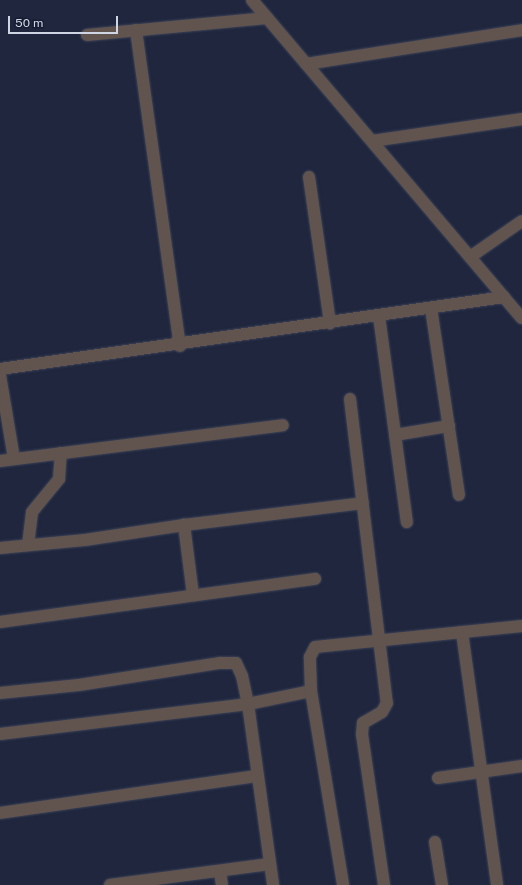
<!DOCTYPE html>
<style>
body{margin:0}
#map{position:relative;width:522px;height:885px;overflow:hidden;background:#1f263d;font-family:"Public Sans",sans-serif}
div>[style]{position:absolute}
.roads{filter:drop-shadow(0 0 1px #3b4258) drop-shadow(0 0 1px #3b4258)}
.minor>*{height:12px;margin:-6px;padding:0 6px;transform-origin:6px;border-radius:6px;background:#61544e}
span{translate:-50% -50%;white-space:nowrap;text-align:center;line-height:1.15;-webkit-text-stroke:4px #161d33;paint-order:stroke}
.scale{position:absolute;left:8px;top:16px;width:110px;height:18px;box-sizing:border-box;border:2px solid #d0d5e4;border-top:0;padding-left:5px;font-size:12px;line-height:14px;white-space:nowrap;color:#d0d5e4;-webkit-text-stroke:3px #161d33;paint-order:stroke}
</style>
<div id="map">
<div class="roads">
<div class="minor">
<div style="left:252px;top:0;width:417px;rotate:49.7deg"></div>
<div style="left:136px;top:30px;width:319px;rotate:82.1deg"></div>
<div style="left:87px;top:35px;width:181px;rotate:-5.4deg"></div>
<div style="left:306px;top:64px;width:219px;rotate:-8.9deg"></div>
<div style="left:372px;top:141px;width:152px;rotate:-8.3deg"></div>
<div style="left:309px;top:177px;width:148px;rotate:81.8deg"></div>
<div style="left:470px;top:257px;width:63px;rotate:-34.7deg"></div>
<div style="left:431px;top:308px;width:189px;rotate:81.5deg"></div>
<div style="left:379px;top:316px;width:208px;rotate:82.3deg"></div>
<div style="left:0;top:369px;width:509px;rotate:-8.13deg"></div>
<div style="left:0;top:375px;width:85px;rotate:80.5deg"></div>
<div style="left:350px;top:399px;width:306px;rotate:83.1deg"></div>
<div style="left:387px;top:703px;width:10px;rotate:119deg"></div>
<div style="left:382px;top:712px;width:22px;rotate:150deg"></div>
<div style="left:363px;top:723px;width:11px;rotate:95deg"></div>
<div style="left:362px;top:734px;width:153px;rotate:81.7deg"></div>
<div style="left:395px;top:435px;width:55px;rotate:-9.5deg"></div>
<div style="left:0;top:461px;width:285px;rotate:-7.2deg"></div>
<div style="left:28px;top:545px;width:33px;rotate:-83deg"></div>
<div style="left:32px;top:512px;width:43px;rotate:-50.7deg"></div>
<div style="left:59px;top:479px;width:26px;rotate:-86deg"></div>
<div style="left:0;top:548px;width:85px;rotate:-5.4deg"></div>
<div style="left:85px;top:540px;width:100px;rotate:-8.6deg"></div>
<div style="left:193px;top:595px;width:71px;rotate:-97.3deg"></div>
<div style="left:184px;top:525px;width:180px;rotate:-7deg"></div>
<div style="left:0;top:622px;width:318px;rotate:-7.8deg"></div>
<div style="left:462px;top:632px;width:255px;rotate:82.1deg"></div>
<div style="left:311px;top:691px;width:197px;rotate:80.6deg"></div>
<div style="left:0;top:693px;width:79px;rotate:-5.8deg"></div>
<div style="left:79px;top:685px;width:143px;rotate:-8.9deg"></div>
<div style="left:220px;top:663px;width:16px"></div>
<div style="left:236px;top:663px;width:14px;rotate:65deg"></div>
<div style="left:242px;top:676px;width:29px;rotate:78deg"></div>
<div style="left:248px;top:704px;width:183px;rotate:82.1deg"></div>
<div style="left:0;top:734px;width:250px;rotate:-6.9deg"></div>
<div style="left:248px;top:704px;width:64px;rotate:-11.7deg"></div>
<div style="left:311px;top:691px;width:34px;rotate:-92deg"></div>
<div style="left:310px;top:657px;width:11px;rotate:-63deg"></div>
<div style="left:315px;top:647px;width:208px;rotate:-5.8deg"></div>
<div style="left:438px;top:778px;width:85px;rotate:-8.1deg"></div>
<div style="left:0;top:813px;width:260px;rotate:-8.2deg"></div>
<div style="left:435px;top:842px;width:44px;rotate:80.8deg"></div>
<div style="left:220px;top:871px;width:14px;rotate:82deg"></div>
<div style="left:110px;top:885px;width:161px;rotate:-7.5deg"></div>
</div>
</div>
<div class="scale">50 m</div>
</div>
